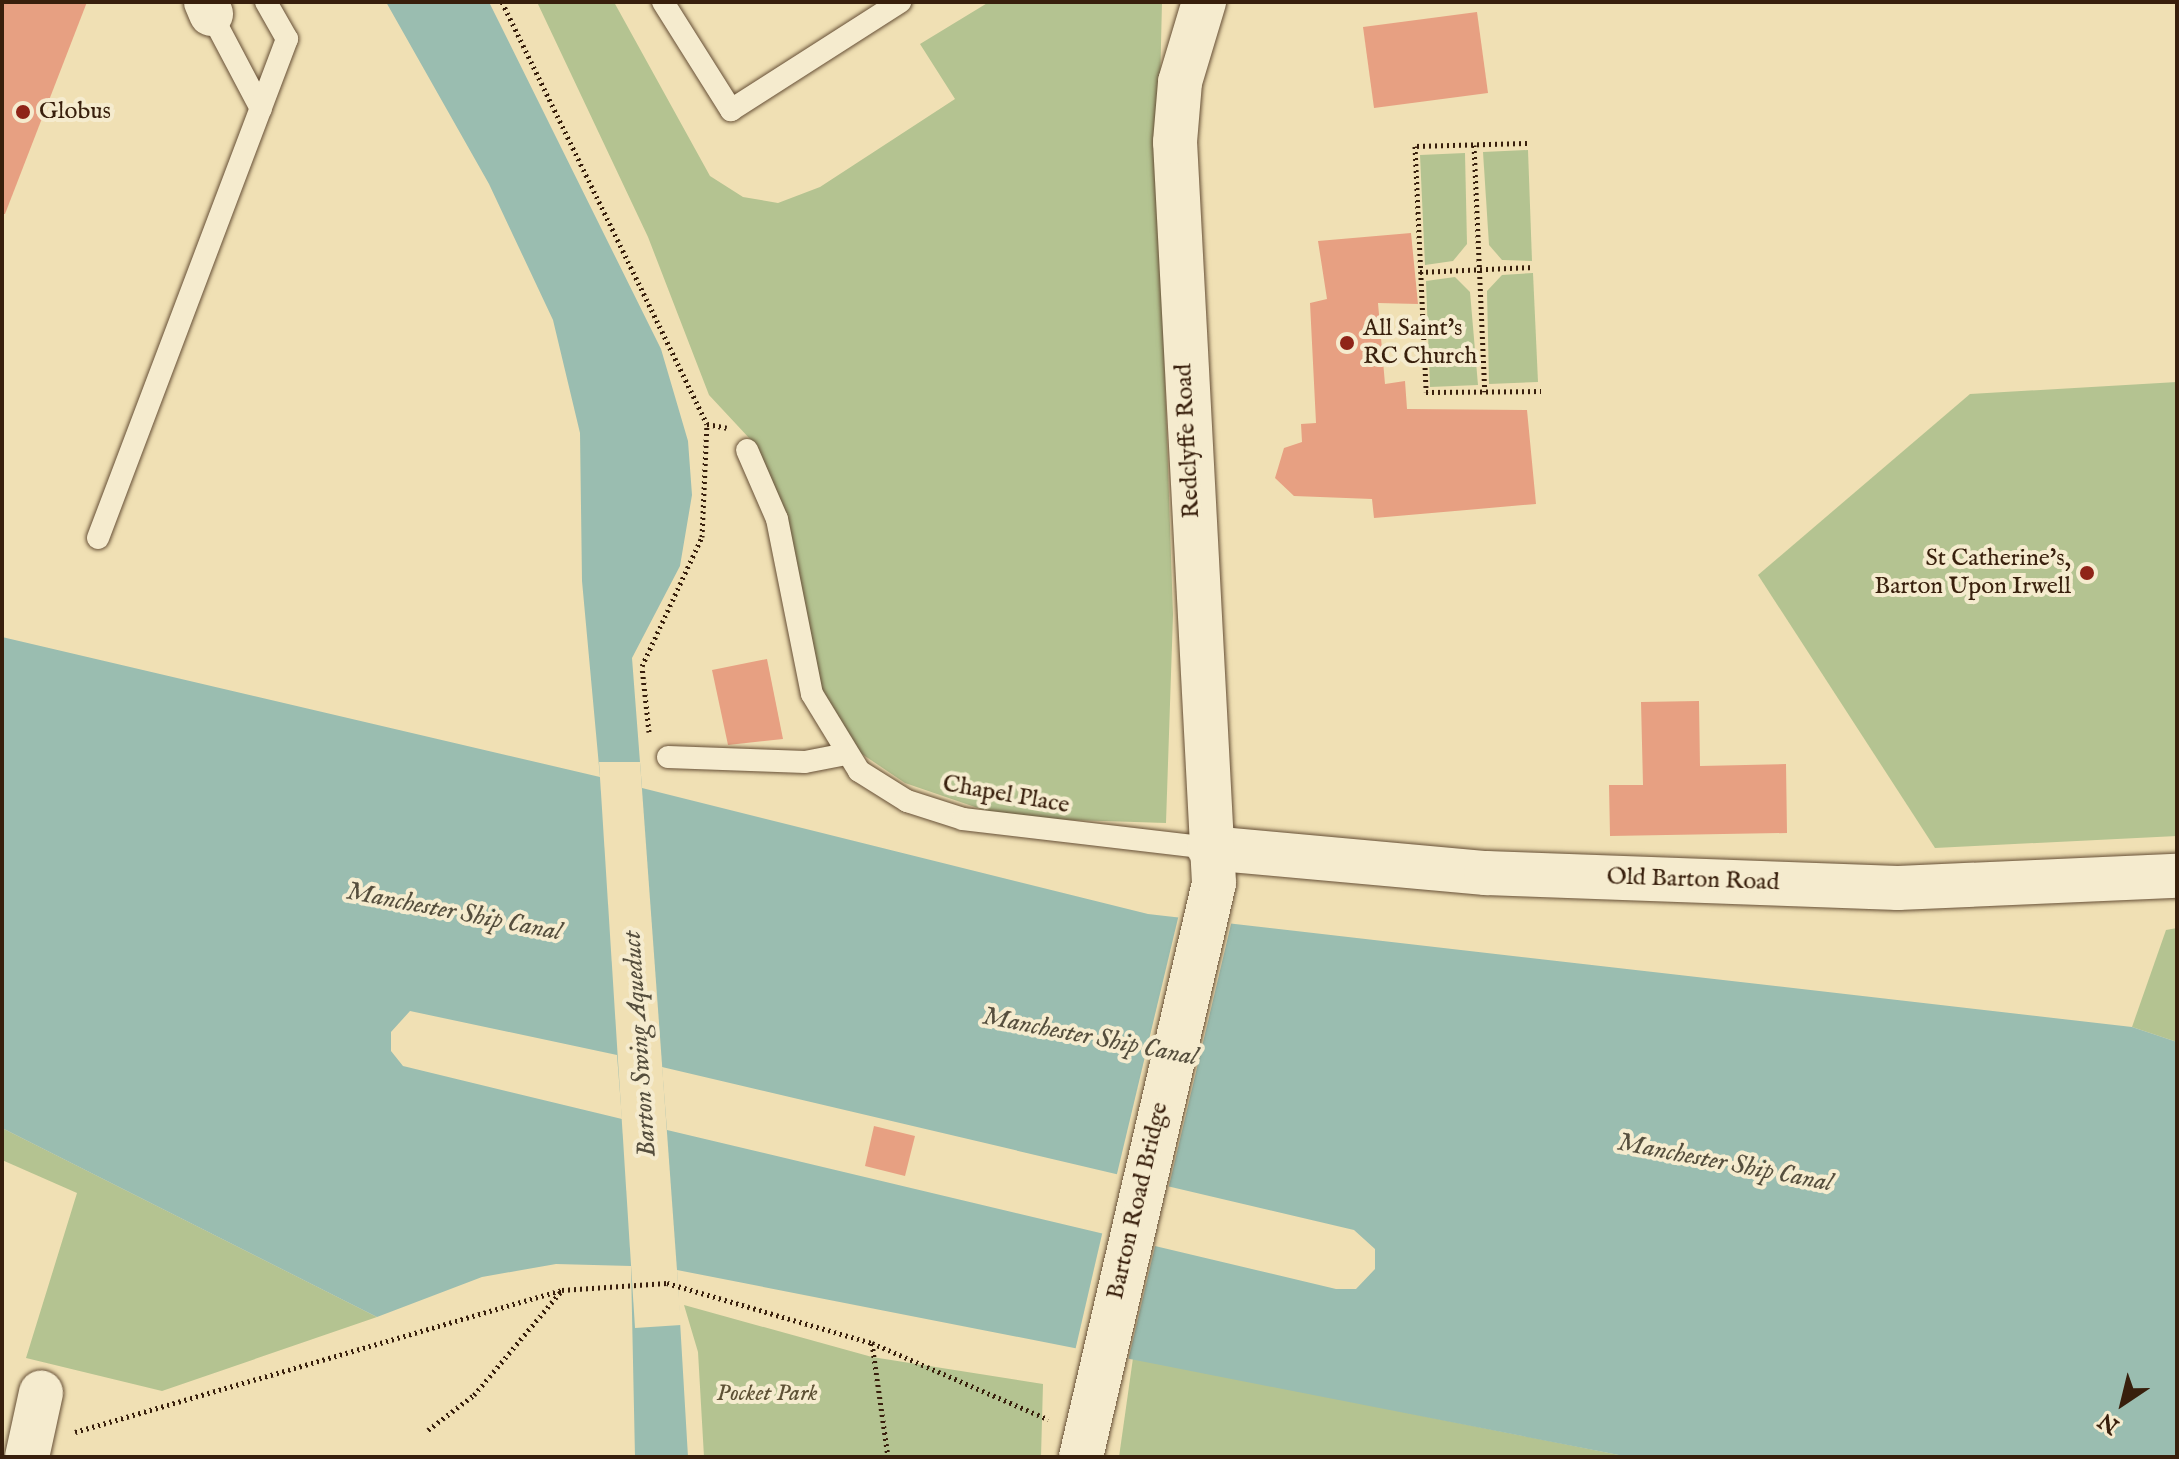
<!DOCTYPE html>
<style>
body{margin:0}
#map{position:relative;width:2179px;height:1459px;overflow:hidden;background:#f0e0b4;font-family:"IM FELL English",serif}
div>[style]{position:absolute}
.green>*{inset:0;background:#b4c391}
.water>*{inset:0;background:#9abdb0}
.pier>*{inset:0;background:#f0e0b4}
.building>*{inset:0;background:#e7a082}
.path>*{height:5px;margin-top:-2.5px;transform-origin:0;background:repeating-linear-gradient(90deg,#381f0c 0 2px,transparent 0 6px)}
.roads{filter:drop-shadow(0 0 2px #664f36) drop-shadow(0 0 2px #664f36)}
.lane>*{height:22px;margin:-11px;padding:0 11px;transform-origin:11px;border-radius:11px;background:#f5ebce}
.street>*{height:44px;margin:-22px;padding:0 22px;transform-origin:22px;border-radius:22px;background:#f5ebce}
.secondary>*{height:44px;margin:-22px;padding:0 22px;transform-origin:22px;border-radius:22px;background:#f5ebce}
.dots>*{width:22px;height:22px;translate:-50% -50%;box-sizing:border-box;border:4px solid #f5ebce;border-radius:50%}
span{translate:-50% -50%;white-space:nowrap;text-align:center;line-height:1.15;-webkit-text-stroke:8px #f5ebce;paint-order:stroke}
.poi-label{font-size:24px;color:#381f0c}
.left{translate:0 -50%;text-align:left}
.right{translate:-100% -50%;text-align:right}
.street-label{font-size:24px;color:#381f0c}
.park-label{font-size:24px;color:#5d5034;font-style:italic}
.water-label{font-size:26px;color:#554e3d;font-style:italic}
.frame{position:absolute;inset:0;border:4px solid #381f0c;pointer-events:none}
.north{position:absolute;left:2083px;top:1363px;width:80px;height:80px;-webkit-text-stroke:6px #f5ebce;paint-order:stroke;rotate:215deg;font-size:22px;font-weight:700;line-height:32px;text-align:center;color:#381f0c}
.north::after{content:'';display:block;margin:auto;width:28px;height:36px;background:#381f0c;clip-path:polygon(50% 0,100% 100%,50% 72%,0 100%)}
</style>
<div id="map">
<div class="green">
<div style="clip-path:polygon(537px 2px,614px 2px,710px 176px,743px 197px,778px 203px,820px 187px,955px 99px,920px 44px,989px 2px,1162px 2px,1158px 171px,1173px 615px,1166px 823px,1007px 818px,905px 783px,856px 750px,823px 699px,770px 479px,750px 439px,709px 395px,648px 237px)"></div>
<div style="clip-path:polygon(1528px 150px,1532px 261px,1502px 260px,1489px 245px,1483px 152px)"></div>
<div style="clip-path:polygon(1465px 153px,1467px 244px,1453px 261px,1425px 265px,1420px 155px)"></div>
<div style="clip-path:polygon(1533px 273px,1538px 382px,1489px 384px,1487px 291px,1502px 275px)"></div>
<div style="clip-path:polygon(1455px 277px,1470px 292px,1478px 385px,1430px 387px,1426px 281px)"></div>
<div style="clip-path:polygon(2177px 382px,2177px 836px,1935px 848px,1758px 575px,1970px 394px)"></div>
<div style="clip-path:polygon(2177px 928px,2177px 1042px,2132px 1027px,2166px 930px)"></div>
<div style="clip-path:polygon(2px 1128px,377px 1317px,162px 1391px,26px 1358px,77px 1193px,2px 1160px)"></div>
<div style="clip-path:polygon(684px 1305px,872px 1357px,1043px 1384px,1041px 1457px,704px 1457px,698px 1352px)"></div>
<div style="clip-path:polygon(1133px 1358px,1629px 1457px,1119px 1457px)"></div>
</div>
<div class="water">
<div style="clip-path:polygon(evenodd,386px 2px,489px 2px,661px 349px,688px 441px,692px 495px,680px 566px,632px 658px,642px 788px,1148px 914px,2132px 1027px,2177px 1042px,2177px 1457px,1629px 1457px,677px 1270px,688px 1457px,635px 1457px,631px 1266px,556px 1264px,482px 1277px,377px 1317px,2px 1128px,2px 637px,600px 777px,582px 581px,580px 433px,553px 320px,489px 184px,386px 2px,410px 1011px,617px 1055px,622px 1119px,403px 1066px,391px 1051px,391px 1032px,410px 1011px,386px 2px,662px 1067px,1354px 1230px,1375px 1249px,1375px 1269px,1356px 1289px,1336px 1289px,667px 1130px,662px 1067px)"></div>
</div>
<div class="pier">
<div style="clip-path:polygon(599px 762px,640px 762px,681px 1325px,635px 1328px)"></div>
<div style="clip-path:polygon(1179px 914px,1232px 920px,1168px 1190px,1116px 1178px)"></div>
<div style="clip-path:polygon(1103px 1230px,1156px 1242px,1128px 1361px,1075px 1351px)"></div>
</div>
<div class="building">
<div style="clip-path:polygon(2px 2px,87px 2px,5px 214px,2px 214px)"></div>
<div style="clip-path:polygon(1477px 12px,1488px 93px,1374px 108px,1363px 27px)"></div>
<div style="clip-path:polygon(1411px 233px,1418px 304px,1378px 303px,1385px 384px,1405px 381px,1407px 409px,1527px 410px,1536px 504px,1374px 518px,1372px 499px,1294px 496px,1275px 478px,1284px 448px,1302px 442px,1301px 424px,1316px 423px,1310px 303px,1327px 299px,1318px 241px)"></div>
<div style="clip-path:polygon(767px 659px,783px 739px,728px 745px,712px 670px)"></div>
<div style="clip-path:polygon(1699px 701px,1700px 766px,1786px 764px,1787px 833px,1610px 836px,1609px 785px,1643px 785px,1641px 702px)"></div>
<div style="clip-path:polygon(874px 1126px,915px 1136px,905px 1176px,865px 1166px)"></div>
</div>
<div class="path">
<div style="left:502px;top:2px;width:469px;rotate:64.1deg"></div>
<div style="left:707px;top:424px;width:20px;rotate:11deg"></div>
<div style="left:1527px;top:143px;width:112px;rotate:178.5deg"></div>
<div style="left:1415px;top:146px;width:246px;rotate:87.4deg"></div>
<div style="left:1426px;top:392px;width:115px;rotate:-0.5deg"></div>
<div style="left:1474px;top:145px;width:247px;rotate:87.5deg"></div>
<div style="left:1420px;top:272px;width:114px;rotate:-2.5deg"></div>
<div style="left:649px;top:732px;width:66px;rotate:-96.1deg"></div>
<div style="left:642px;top:666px;width:142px;rotate:-65.1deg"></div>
<div style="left:702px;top:537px;width:113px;rotate:-87.5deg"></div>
<div style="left:872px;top:1343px;width:115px;rotate:82deg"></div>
<div style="left:428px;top:1430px;width:58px;rotate:-37.3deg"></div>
<div style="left:474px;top:1395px;width:137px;rotate:-50deg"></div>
<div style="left:75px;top:1432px;width:507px;rotate:-16.26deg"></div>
<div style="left:562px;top:1290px;width:105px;rotate:-3.8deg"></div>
<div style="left:667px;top:1283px;width:214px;rotate:16.3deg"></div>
<div style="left:872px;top:1343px;width:192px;rotate:23.4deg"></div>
</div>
<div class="roads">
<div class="lane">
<div style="left:663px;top:2px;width:128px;rotate:57.8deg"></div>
<div style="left:731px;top:110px;width:201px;rotate:-32.6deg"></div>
<div style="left:211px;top:14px;width:107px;rotate:62.2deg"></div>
<div style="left:747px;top:450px;width:75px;rotate:66.5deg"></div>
<div style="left:777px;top:519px;width:178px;rotate:78.7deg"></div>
<div style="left:812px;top:694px;width:90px;rotate:58.6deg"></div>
<div style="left:859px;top:771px;width:57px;rotate:32deg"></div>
<div style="left:907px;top:801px;width:59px;rotate:17.8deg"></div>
<div style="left:963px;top:819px;width:248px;rotate:6.7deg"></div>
<div style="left:98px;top:538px;width:534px;rotate:-69.26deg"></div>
<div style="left:287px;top:39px;width:43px;rotate:-119.6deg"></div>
<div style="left:668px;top:757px;width:137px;rotate:2.1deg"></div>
<div style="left:805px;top:762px;width:42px;rotate:-11deg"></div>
</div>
<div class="street">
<div style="left:206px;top:2px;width:13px;rotate:67deg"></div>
<div style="left:1209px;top:848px;width:278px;rotate:5.2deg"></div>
<div style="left:1486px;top:873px;width:412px;rotate:2.1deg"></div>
<div style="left:1898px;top:888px;width:279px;rotate:-2.5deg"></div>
<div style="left:27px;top:1457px;width:66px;rotate:-77.7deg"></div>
</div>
<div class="secondary">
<div style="left:1081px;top:1457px;width:589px;rotate:-76.95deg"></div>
<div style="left:1214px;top:883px;width:742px;rotate:-93.01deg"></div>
<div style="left:1175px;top:142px;width:60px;rotate:-85.2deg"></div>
<div style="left:1180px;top:82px;width:84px;rotate:-73.3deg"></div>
</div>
</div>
<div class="dots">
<div style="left:23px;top:112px;background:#8f2418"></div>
<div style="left:1347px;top:343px;background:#8f2418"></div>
<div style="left:2087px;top:573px;background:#8f2418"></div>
</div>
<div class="poi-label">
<span class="left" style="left:39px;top:112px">Globus</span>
<span class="left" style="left:1363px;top:343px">All Saint's<br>RC Church</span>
<span class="right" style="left:2071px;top:573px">St Catherine's,<br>Barton Upon Irwell</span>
</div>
<div class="street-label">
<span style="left:1188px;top:441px;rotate:-93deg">Redclyffe Road</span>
<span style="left:1006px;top:795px;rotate:10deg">Chapel Place</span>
<span style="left:1693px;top:880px;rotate:2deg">Old Barton Road</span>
<span style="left:1138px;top:1201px;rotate:-77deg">Barton Road Bridge</span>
</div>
<div class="park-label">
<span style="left:767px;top:1394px">Pocket Park</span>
</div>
<div class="water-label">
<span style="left:454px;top:912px;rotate:11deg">Manchester Ship Canal</span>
<span style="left:1090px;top:1037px;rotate:11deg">Manchester Ship Canal</span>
<span style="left:640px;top:1044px;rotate:-94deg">Barton Swing Aqueduct</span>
<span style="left:1725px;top:1163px;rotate:11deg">Manchester Ship Canal</span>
</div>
<div class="frame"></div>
<div class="north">N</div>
</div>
